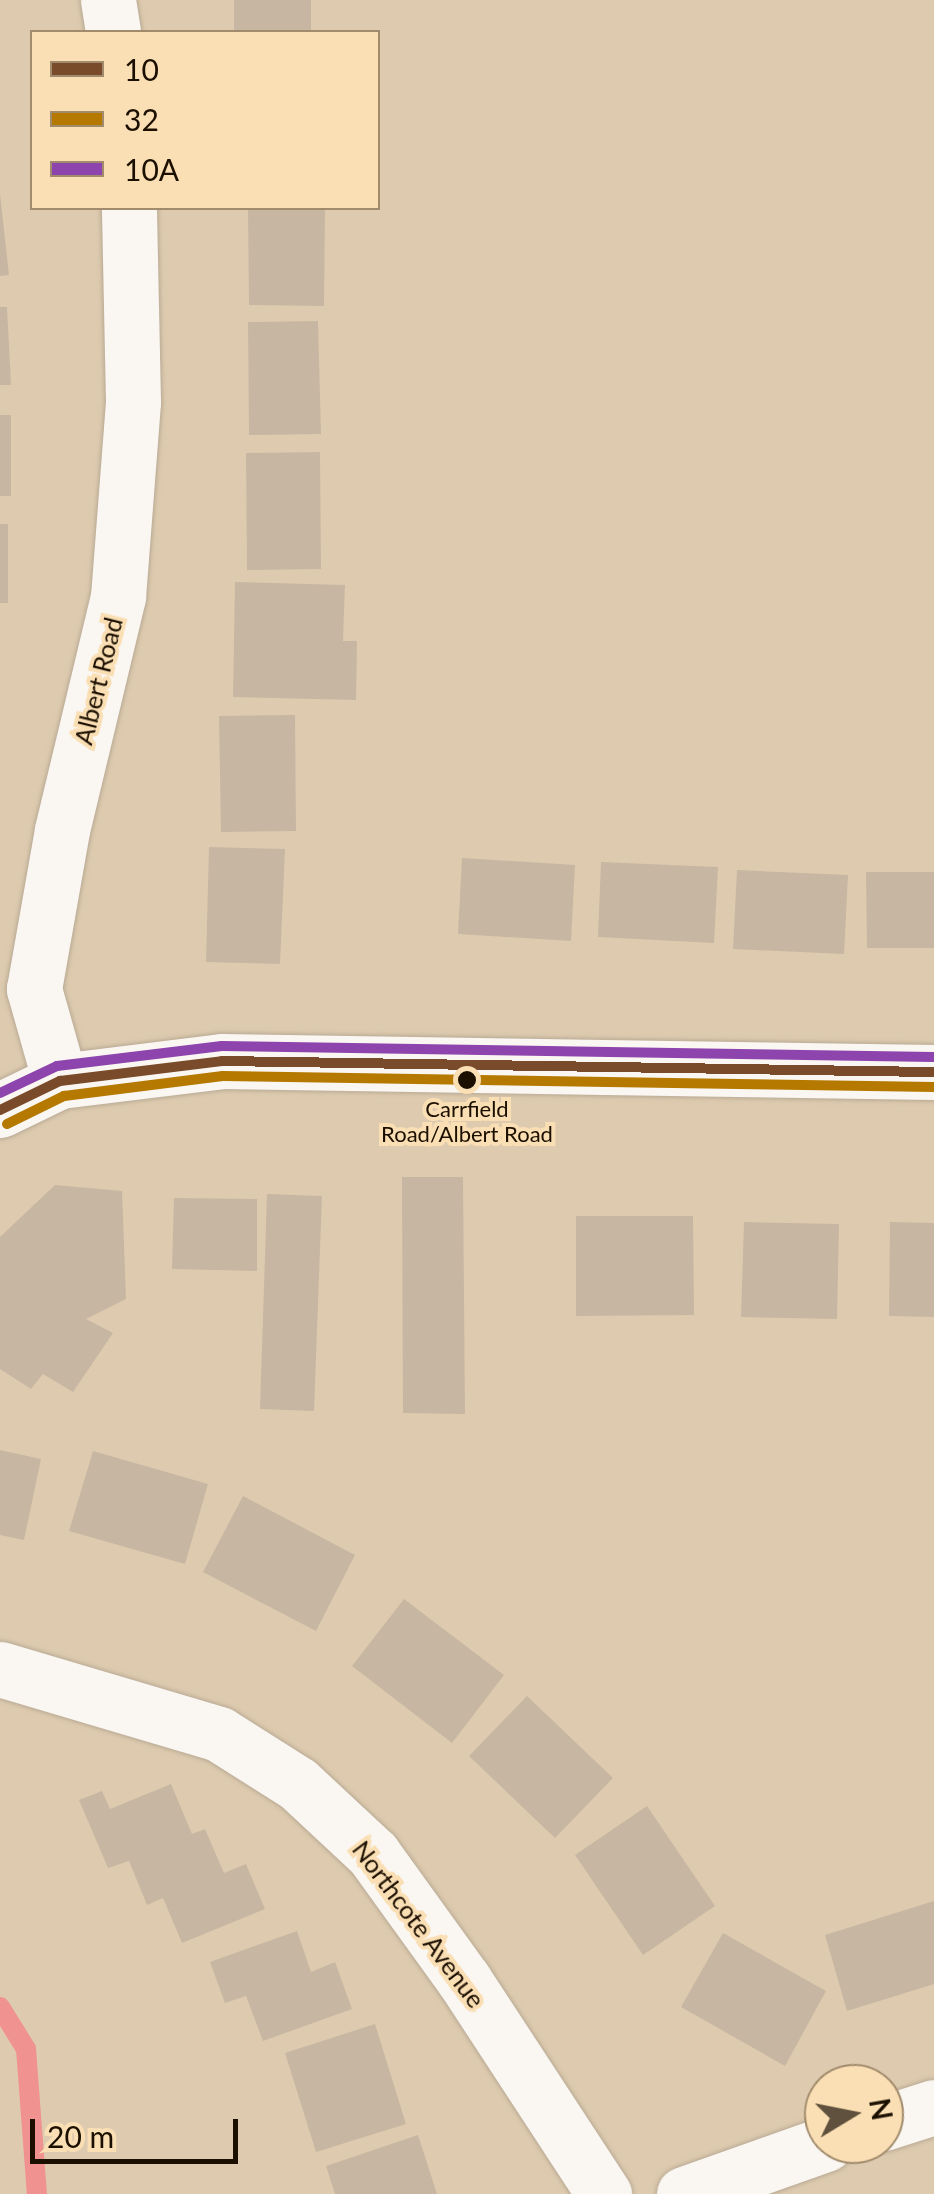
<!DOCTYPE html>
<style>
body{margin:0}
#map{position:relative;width:934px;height:2194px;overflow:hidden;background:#decbaf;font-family:Lato,sans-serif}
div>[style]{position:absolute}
.stream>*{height:20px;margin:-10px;padding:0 10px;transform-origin:10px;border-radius:10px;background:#f09290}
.building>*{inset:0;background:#c7b6a2}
.roads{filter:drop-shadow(0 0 2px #b9aa95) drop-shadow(0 0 2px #b9aa95)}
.minor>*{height:55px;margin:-27.5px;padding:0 27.5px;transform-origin:27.5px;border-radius:27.5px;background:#faf7f3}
.tertiary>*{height:55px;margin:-27.5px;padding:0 27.5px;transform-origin:27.5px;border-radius:27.5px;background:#faf7f3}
.bus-1>*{height:10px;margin:-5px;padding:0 5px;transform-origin:5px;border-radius:5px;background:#7a4b2a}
.bus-2>*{height:10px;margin:-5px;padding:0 5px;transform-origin:5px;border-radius:5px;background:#b57900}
.bus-3>*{height:10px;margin:-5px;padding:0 5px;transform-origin:5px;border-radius:5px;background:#8e44ad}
.dots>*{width:28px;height:28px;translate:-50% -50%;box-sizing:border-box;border:5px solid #fadeb4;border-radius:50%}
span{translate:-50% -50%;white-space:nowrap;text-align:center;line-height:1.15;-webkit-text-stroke:8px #fadeb4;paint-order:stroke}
.bus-label{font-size:22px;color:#1b0f00}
.street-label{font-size:25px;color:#1b0f00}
.legend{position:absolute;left:30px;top:30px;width:350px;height:180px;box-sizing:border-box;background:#fadeb4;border:2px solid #a18b6c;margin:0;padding:12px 18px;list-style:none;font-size:30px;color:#1b0f00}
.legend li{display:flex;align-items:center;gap:20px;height:50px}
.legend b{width:50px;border:2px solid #a18b6c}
.north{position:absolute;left:804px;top:2064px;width:100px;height:100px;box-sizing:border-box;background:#fadeb4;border:2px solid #a18b6c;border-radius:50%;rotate:80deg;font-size:28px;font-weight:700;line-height:40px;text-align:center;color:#1b0f00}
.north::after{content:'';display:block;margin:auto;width:35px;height:45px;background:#5f513d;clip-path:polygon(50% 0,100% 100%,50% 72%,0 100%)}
.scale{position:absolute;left:30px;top:2119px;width:208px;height:45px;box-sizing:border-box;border:5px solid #1b0f00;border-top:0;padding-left:12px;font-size:30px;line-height:35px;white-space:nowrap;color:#1b0f00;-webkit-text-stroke:8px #fadeb4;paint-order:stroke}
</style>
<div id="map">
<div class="stream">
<div style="left:0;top:2007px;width:49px;rotate:58.2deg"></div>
<div style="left:26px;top:2049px;width:145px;rotate:85.7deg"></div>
</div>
<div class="building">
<div style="clip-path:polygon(234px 0,311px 0,311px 32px,234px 32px)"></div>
<div style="clip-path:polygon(0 194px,9px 275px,0 276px)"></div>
<div style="clip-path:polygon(248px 208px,325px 208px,324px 306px,249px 305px)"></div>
<div style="clip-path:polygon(0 307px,7px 307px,11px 385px,0 385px)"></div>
<div style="clip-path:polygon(318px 321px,321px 434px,249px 435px,248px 322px)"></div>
<div style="clip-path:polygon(0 415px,11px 415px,11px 496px,0 496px)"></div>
<div style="clip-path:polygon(320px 452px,321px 569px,247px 570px,246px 453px)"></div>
<div style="clip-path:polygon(0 524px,8px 524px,8px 603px,0 603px)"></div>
<div style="clip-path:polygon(235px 582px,345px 585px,343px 641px,357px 641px,356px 700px,233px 697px)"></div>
<div style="clip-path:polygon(295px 715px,296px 831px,221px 832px,219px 716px)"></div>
<div style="clip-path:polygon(209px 847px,285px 849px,280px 964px,206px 962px)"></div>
<div style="clip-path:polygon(462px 858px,575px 865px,571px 941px,458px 934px)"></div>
<div style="clip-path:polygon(601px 862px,718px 867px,714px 943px,598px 937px)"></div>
<div style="clip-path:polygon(737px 870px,848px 875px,844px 954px,733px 949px)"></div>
<div style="clip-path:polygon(866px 872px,934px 872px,934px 948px,867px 948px)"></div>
<div style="clip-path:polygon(402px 1177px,463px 1177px,465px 1414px,403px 1413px)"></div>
<div style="clip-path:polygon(55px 1185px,122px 1191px,126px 1299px,86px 1319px,113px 1333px,73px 1392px,43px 1374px,31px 1389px,0 1369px,0 1237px)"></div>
<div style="clip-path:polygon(267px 1194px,322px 1196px,314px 1411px,260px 1409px)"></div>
<div style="clip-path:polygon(174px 1198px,257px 1199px,257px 1271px,172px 1269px)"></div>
<div style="clip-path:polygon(576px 1216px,693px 1216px,694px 1315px,576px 1316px)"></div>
<div style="clip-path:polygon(744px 1222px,839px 1224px,837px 1319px,741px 1317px)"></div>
<div style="clip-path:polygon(890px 1222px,934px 1223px,934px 1317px,889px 1316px)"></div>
<div style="clip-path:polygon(0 1450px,41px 1459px,24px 1540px,0 1535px)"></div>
<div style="clip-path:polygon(93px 1451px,208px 1484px,185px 1564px,69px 1531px)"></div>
<div style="clip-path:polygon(243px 1496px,355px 1555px,316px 1631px,203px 1572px)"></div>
<div style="clip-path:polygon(404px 1599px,504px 1675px,452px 1743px,352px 1666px)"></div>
<div style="clip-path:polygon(527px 1696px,613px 1778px,555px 1838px,469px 1756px)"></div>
<div style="clip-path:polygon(171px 1784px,192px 1834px,205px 1829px,224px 1873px,246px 1864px,265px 1909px,182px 1943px,163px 1898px,147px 1905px,129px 1861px,108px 1868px,79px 1800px,102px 1791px,110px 1809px)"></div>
<div style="clip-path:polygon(647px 1806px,715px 1906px,643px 1955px,575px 1855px)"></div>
<div style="clip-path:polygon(934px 1901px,934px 1984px,847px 2011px,825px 1935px)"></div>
<div style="clip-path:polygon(297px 1931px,311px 1972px,335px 1962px,352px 2009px,263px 2041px,246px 1996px,225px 2003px,210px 1962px)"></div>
<div style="clip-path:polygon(723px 1933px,826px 1991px,785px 2066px,681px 2007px)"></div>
<div style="clip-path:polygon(375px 2024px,406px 2124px,316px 2152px,285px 2053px)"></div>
<div style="clip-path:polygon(418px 2135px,437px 2194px,335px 2194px,326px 2166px)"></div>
</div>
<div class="roads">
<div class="minor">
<div style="left:108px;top:0;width:32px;rotate:81deg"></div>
<div style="left:60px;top:1081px;width:96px;rotate:-105.8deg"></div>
<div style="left:34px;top:989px;width:161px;rotate:-80deg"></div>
<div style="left:62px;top:830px;width:240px;rotate:-76.5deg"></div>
<div style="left:118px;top:597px;width:196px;rotate:-85.6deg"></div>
<div style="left:133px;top:402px;width:194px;rotate:-91.2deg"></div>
<div style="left:0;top:1669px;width:228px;rotate:16.5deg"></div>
<div style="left:219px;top:1734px;width:93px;rotate:32.3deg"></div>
<div style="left:298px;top:1784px;width:103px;rotate:43deg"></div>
<div style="left:373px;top:1854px;width:155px;rotate:54.2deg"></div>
<div style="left:464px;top:1980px;width:256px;rotate:56.8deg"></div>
<div style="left:884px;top:2123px;width:52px;rotate:-17.7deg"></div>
<div style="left:684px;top:2194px;width:150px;rotate:-19.5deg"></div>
</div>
<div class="tertiary">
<div style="left:0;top:1110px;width:67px;rotate:-25.8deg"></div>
<div style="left:60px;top:1081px;width:163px;rotate:-7deg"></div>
<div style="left:222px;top:1061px;width:712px;rotate:0.89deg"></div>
</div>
</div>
<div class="bus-1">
<div style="left:0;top:1110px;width:67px;rotate:-25.8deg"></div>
<div style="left:60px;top:1081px;width:163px;rotate:-7deg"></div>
<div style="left:222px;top:1061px;width:712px;rotate:0.89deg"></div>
</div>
<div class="bus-2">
<div style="left:7px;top:1124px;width:64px;rotate:-26.2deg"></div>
<div style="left:64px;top:1096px;width:160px;rotate:-7.2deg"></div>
<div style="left:223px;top:1076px;width:711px;rotate:0.89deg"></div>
</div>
<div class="bus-3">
<div style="left:0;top:1093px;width:63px;rotate:-25.3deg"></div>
<div style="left:57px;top:1066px;width:166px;rotate:-6.9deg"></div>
<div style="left:222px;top:1046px;width:712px;rotate:0.89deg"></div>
</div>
<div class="dots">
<div style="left:467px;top:1080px;background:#1b0f00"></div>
</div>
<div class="bus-label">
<span style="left:467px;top:1121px">Carrfield<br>Road/Albert Road</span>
</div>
<div class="street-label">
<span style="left:98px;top:681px;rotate:-76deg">Albert Road</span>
<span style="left:419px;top:1924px;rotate:53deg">Northcote Avenue</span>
</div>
<ul class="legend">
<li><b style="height:12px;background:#7a4b2a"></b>10</li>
<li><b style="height:12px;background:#b57900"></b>32</li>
<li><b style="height:12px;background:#8e44ad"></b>10A</li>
</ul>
<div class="north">N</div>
<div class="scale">20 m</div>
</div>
